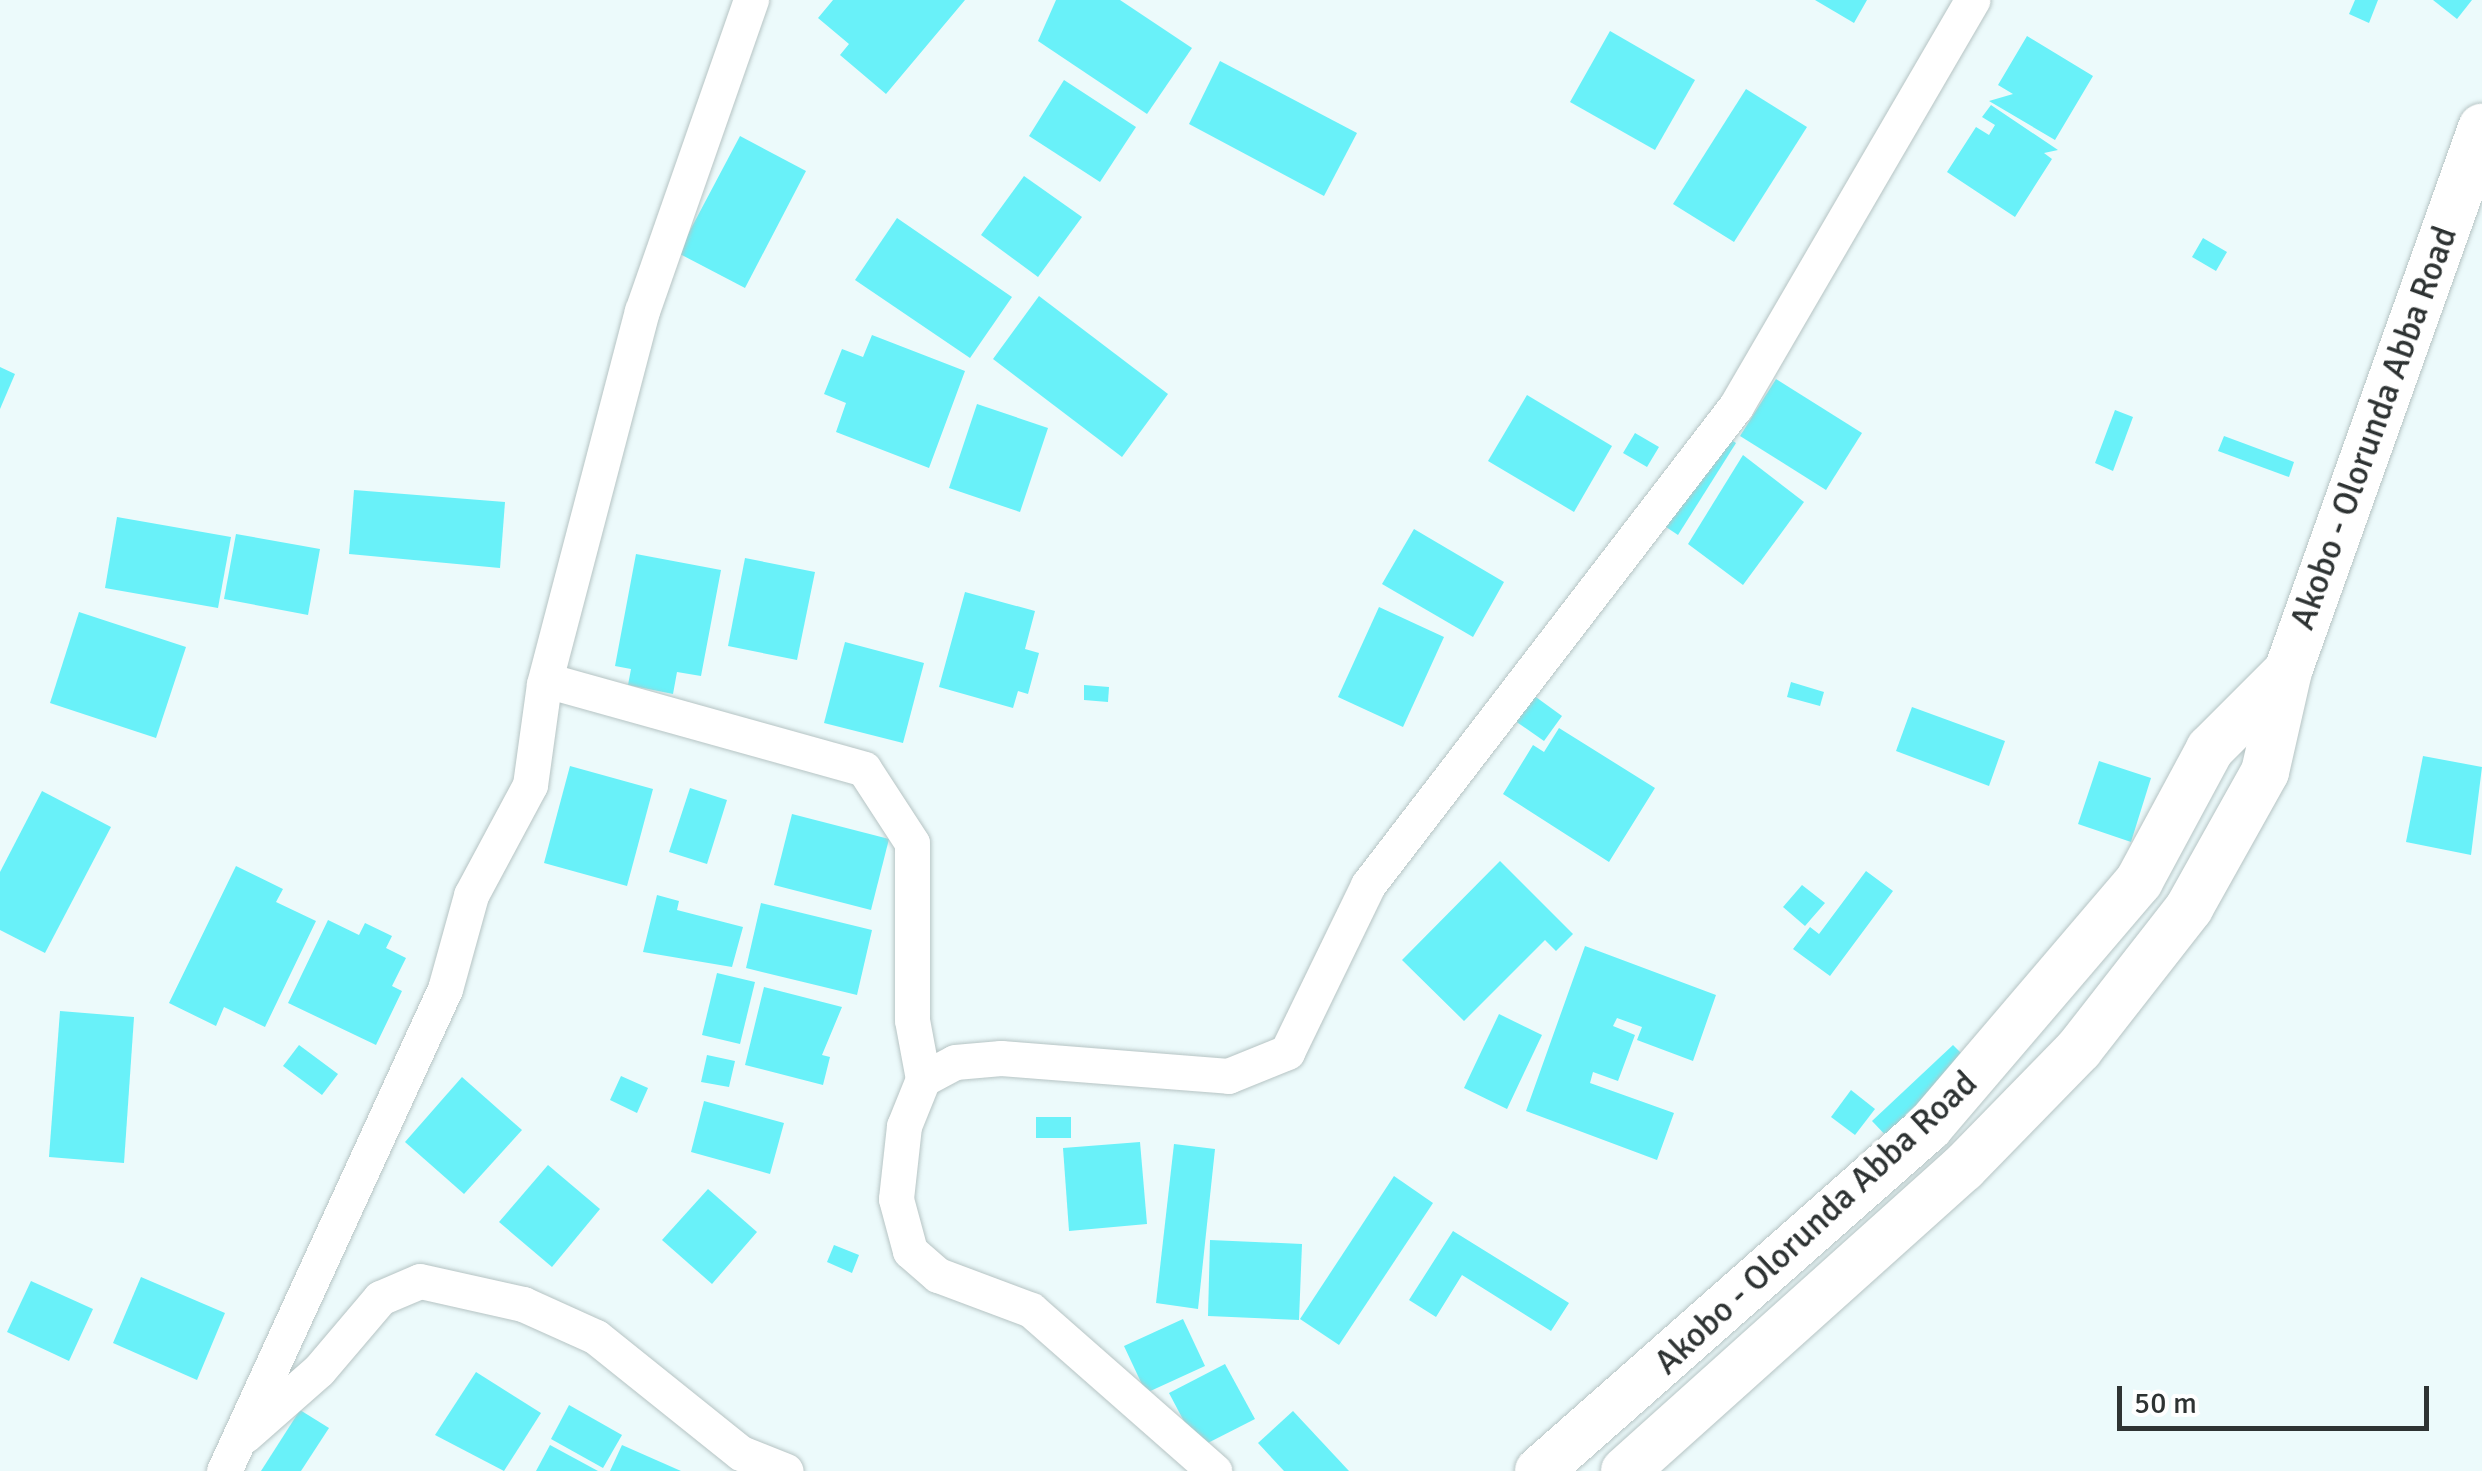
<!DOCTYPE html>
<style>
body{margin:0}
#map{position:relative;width:2482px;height:1471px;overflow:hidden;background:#ecfafb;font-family:Signika,sans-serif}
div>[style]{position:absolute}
.building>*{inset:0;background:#69f1f9}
.roads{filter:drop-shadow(0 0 2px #b6c4c4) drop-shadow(0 0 2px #b6c4c4)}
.minor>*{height:35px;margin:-17.5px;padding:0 17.5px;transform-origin:17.5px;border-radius:17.5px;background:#fff}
.secondary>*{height:48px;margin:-24px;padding:0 24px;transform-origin:24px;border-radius:24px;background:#fff}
span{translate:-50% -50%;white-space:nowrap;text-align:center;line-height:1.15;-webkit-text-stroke:9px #fff;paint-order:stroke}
.street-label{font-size:35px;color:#2e3333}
.scale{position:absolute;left:2117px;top:1386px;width:312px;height:45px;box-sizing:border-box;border:5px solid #2e3333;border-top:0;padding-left:12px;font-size:30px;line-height:35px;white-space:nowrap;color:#2e3333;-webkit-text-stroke:8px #fff;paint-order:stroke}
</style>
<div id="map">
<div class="building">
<div style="clip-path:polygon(833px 0,965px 0,886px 94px,840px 55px,849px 44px,818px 18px)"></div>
<div style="clip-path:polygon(1056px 0,1120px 0,1192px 48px,1147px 114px,1038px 41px)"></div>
<div style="clip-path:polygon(1815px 0,1867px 0,1854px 23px)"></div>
<div style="clip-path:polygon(2355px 0,2378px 0,2369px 23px,2349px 14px)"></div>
<div style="clip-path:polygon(2433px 0,2472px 0,2457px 19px)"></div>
<div style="clip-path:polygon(1610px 31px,1695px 80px,1655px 150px,1570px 102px)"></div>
<div style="clip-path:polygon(2027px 36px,2093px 76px,2055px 140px,1989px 101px,2013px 94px,1998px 85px)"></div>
<div style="clip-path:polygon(1220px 61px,1357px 133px,1324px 196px,1189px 124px)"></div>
<div style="clip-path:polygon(1064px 80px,1136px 127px,1100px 182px,1029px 136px)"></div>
<div style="clip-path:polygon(1746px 89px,1807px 127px,1734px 242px,1673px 204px)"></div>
<div style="clip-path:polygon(1991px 105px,2058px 150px,2044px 153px,2052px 159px,2015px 217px,1947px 172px,1976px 127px,1989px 135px,1995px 125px,1982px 117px)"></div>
<div style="clip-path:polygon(740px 136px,806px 171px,745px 288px,678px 253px)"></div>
<div style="clip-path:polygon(1024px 176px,1082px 217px,1038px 277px,981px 235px)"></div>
<div style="clip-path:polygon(897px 218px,1012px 297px,970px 358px,855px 280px)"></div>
<div style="clip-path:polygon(2203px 238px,2227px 252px,2216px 271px,2192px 257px)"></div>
<div style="clip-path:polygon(1039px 296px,1168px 394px,1122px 457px,993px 359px)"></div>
<div style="clip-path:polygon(872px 335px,965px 371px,929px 468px,836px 432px,846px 403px,824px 394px,842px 349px,863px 357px)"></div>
<div style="clip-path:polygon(0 367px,15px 374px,0 409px)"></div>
<div style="clip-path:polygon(1776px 379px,1862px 433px,1826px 490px,1740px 436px)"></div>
<div style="clip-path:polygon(1527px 395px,1612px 446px,1574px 512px,1488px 461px)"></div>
<div style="clip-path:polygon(977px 404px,1048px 428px,1020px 512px,949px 488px)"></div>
<div style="clip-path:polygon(2115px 410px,2133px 417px,2113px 471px,2095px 463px)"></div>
<div style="clip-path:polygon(1717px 431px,1736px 443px,1678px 535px,1660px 523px)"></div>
<div style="clip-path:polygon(1635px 433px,1659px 447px,1647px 467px,1623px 453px)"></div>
<div style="clip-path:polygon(2224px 436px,2294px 462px,2289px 477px,2218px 451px)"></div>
<div style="clip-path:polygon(1743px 455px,1804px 502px,1743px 585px,1688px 544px)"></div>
<div style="clip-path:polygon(354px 490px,505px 502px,500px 568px,349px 554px)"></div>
<div style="clip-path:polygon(117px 517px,231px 537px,218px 608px,105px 588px)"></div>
<div style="clip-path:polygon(1414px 529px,1504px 582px,1473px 637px,1382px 584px)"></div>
<div style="clip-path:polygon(236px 534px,320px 549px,308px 615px,224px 599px)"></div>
<div style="clip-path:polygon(636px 554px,721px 570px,701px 676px,677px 672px,673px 694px,628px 685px,631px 669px,615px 666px)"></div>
<div style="clip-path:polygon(745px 558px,815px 572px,797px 660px,728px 646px)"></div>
<div style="clip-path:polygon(965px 592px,1035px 611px,1025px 649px,1039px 653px,1028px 694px,1018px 691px,1013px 708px,939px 687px)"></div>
<div style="clip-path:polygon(1379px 607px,1444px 637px,1403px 727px,1338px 697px)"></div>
<div style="clip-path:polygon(79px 612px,186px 647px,156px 738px,50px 703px)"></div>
<div style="clip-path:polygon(845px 642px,924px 663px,903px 743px,824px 723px)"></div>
<div style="clip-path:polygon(1791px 682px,1824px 692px,1820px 706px,1787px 697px)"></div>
<div style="clip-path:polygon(1084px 685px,1109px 687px,1108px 702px,1084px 700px)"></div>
<div style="clip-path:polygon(1529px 692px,1562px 716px,1544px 741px,1511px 718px)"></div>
<div style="clip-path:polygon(1912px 707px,2005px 741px,1989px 786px,1896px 751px)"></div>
<div style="clip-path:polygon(1559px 728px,1655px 788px,1609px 862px,1503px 794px,1533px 745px,1544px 752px)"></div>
<div style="clip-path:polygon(2423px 756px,2482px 767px,2471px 855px,2406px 842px)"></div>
<div style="clip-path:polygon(2099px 761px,2151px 778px,2131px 842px,2078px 824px)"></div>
<div style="clip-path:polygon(570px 766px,653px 789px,627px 886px,544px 863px)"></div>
<div style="clip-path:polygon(690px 788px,727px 800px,707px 864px,669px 852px)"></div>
<div style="clip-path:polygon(42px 791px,111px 827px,45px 953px,0 930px,0 872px)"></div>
<div style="clip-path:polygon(792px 814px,889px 839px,871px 910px,774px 885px)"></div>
<div style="clip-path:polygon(1500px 861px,1573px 934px,1556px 951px,1545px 940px,1464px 1021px,1402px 960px)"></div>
<div style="clip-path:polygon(236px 866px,283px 889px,276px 902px,316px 921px,265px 1027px,224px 1007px,216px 1026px,169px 1003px)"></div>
<div style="clip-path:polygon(1866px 871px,1893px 891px,1830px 976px,1793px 949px,1810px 927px,1819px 934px)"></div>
<div style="clip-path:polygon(1802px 885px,1825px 903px,1805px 926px,1783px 907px)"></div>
<div style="clip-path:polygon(657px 895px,679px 901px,677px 910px,743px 927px,732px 967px,643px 952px)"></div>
<div style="clip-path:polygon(761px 903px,872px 930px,857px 995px,746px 968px)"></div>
<div style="clip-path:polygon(328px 920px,359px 935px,365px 923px,392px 936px,386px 948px,406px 958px,392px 986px,402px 991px,376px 1045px,288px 1003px)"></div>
<div style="clip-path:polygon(1585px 946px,1716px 995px,1693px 1061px,1637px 1040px,1642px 1027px,1617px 1018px,1613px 1026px,1635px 1035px,1618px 1081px,1593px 1072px,1590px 1083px,1674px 1113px,1657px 1160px,1526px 1111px)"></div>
<div style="clip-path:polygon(717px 973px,755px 982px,740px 1044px,702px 1035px)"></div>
<div style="clip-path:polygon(764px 987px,842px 1007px,822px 1055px,830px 1057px,823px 1085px,745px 1065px)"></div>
<div style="clip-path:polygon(60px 1011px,134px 1017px,124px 1163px,49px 1157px)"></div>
<div style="clip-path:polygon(1499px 1014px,1542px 1035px,1507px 1109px,1464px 1088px)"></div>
<div style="clip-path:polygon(299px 1045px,338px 1074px,322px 1095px,283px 1066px)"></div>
<div style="clip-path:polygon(1953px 1045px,1972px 1064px,1891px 1141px,1872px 1121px)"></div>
<div style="clip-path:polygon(707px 1055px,735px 1061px,729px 1087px,701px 1082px)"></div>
<div style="clip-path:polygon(621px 1076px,648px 1088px,637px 1113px,610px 1100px)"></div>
<div style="clip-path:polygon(462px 1077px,522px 1130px,464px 1194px,405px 1142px)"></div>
<div style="clip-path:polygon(1851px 1090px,1875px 1109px,1855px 1135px,1831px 1117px)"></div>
<div style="clip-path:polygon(704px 1101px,784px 1123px,770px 1174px,691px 1152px)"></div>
<div style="clip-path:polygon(1036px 1117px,1071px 1117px,1071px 1138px,1036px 1138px)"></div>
<div style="clip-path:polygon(1140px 1142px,1147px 1224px,1069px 1231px,1063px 1148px)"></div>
<div style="clip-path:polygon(1174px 1144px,1215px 1149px,1198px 1309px,1156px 1303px)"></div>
<div style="clip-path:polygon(548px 1165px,600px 1209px,552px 1267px,499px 1222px)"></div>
<div style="clip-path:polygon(1394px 1176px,1433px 1203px,1339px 1345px,1300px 1319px)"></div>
<div style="clip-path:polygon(708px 1189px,757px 1232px,712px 1284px,662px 1240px)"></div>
<div style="clip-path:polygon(1453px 1231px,1569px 1303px,1551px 1331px,1462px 1275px,1436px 1317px,1409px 1300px)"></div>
<div style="clip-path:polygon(1210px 1240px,1302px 1244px,1299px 1320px,1208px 1316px)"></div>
<div style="clip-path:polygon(834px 1245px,859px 1255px,852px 1273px,827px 1262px)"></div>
<div style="clip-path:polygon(141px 1277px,225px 1313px,197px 1380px,113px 1343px)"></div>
<div style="clip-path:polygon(31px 1281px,93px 1309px,69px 1361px,7px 1332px)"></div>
<div style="clip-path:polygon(1183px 1319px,1205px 1366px,1146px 1393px,1124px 1346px)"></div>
<div style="clip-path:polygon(1225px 1364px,1255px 1419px,1198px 1448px,1169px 1393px)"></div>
<div style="clip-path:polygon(476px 1372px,541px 1413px,504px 1471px,435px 1435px)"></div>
<div style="clip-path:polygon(569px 1405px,622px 1435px,603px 1468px,551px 1439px)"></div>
<div style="clip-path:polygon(300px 1410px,329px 1428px,301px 1471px,261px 1471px)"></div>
<div style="clip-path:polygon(1293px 1411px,1349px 1471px,1284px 1471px,1258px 1443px)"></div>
<div style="clip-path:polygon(550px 1445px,598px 1471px,536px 1471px)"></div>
<div style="clip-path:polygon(622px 1445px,681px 1471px,610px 1471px)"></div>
</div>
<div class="roads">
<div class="minor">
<div style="left:546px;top:680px;width:330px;rotate:15.6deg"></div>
<div style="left:864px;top:769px;width:88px;rotate:57deg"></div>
<div style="left:912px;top:843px;width:177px;rotate:90deg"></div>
<div style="left:912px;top:1020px;width:60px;rotate:79.4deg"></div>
<div style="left:923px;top:1079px;width:51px;rotate:112deg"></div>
<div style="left:904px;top:1126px;width:73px;rotate:96.3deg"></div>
<div style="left:896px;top:1199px;width:54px;rotate:74.9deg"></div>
<div style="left:910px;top:1251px;width:37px;rotate:41deg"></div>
<div style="left:938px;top:1275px;width:99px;rotate:20.6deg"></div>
<div style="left:1031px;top:1310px;width:244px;rotate:41.3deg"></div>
<div style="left:923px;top:1079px;width:36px;rotate:-28deg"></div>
<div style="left:955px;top:1062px;width:46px;rotate:-5deg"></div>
<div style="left:1001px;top:1058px;width:228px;rotate:4.5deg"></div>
<div style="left:1228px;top:1076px;width:64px;rotate:-22.1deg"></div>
<div style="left:1287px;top:1052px;width:186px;rotate:-64.1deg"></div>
<div style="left:1368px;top:885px;width:604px;rotate:-52.47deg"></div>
<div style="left:1736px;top:406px;width:470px;rotate:-59.8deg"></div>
<div style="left:245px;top:1435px;width:98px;rotate:-41.3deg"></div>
<div style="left:319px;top:1370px;width:94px;rotate:-49.7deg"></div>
<div style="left:380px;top:1298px;width:43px;rotate:-23deg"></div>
<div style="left:420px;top:1281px;width:106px;rotate:12.6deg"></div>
<div style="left:523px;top:1304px;width:80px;rotate:24.3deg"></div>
<div style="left:596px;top:1337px;width:186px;rotate:38.7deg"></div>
<div style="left:741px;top:1453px;width:48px;rotate:21.8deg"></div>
<div style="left:224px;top:1471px;width:530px;rotate:-65.37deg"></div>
<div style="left:445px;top:989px;width:98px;rotate:-74.5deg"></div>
<div style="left:471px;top:895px;width:125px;rotate:-61.8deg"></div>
<div style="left:530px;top:785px;width:102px;rotate:-82.1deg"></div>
<div style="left:544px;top:684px;width:386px;rotate:-75.3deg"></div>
<div style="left:642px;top:311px;width:330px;rotate:-70.7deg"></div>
</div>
<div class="secondary">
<div style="left:1539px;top:1471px;width:520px;rotate:-41.41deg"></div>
<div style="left:1929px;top:1127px;width:323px;rotate:-49.5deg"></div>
<div style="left:2139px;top:881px;width:150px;rotate:-61.7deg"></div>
<div style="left:2210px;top:749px;width:110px;rotate:-45deg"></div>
<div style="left:1625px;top:1471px;width:454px;rotate:-41.9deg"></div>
<div style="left:1963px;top:1168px;width:166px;rotate:-45.7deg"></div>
<div style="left:2079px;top:1049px;width:179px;rotate:-52deg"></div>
<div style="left:2189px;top:908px;width:156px;rotate:-60.8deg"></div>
<div style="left:2265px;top:772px;width:104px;rotate:-77.2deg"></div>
<div style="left:2288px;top:671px;width:577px;rotate:-70.34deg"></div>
</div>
</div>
<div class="street-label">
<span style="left:2374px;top:428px;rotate:-70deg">Akobo - Olorunda Abba Road</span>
<span style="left:1816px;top:1223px;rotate:-43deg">Akobo - Olorunda Abba Road</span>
</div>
<div class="scale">50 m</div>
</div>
